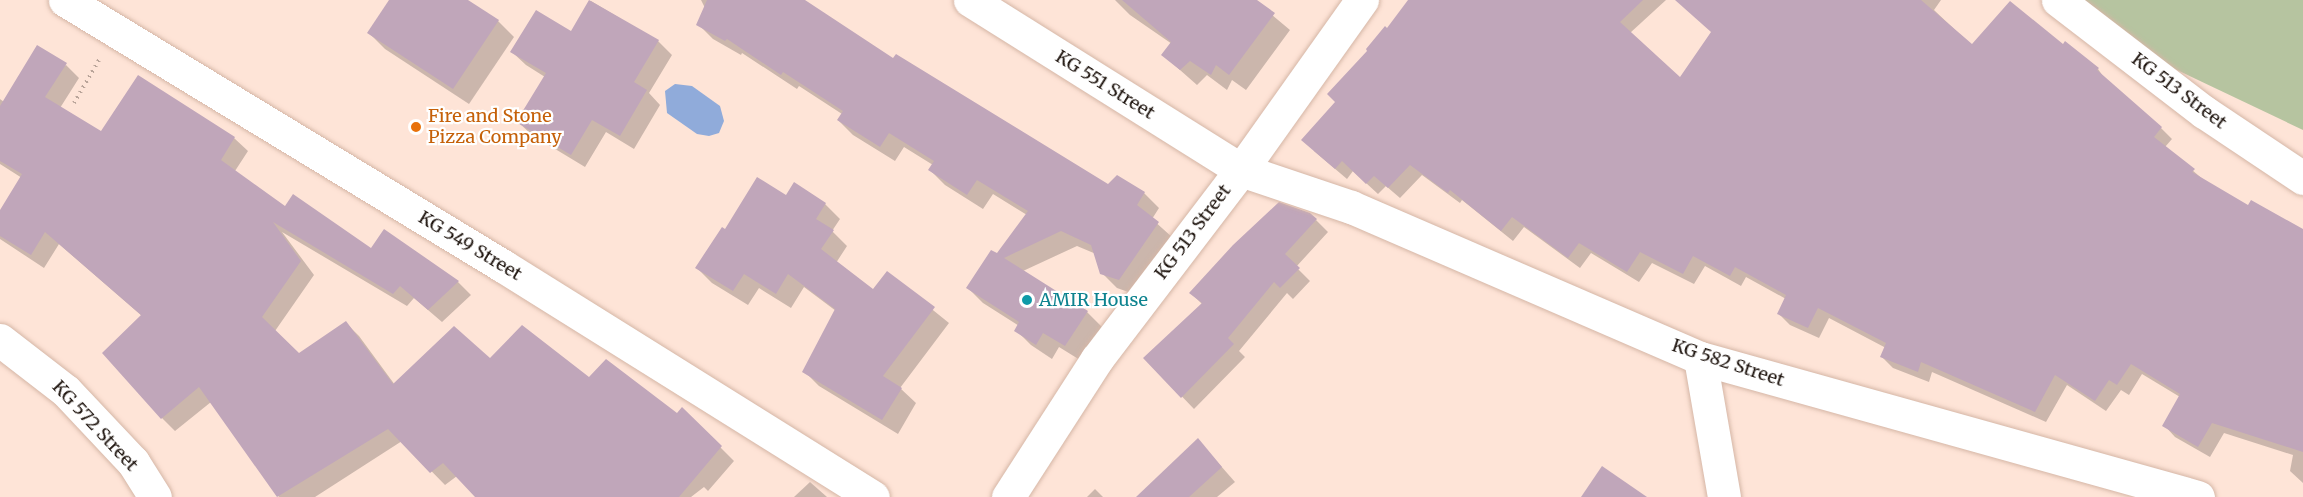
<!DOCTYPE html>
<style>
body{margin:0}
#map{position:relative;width:2303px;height:497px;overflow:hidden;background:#fee4d7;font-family:Merriweather,serif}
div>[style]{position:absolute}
.green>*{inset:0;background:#b6c4a0}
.water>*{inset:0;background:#90abda}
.shadow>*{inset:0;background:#0003}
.building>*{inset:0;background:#c0a6ba}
.path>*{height:4px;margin-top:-2px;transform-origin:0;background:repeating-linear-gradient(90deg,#b9a499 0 1.5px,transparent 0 6px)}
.roads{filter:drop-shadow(0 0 2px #d5b6a6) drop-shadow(0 0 2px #d5b6a6)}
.minor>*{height:33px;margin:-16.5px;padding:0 16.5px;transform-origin:16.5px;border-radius:16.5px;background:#fff}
.dots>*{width:16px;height:16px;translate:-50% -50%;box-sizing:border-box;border:3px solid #fff;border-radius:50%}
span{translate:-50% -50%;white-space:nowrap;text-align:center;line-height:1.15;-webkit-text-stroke:4.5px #fff;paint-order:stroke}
.street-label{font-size:18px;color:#1c120c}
.food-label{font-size:18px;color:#c56008}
.left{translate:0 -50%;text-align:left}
.culture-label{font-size:18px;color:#0d838f}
</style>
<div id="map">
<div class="green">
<div style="clip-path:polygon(2081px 0,2303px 0,2303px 130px,2158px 61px)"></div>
</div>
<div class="water">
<div style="clip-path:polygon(675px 84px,692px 86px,720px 106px,724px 121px,719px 133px,709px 136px,697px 134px,667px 113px,665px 91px)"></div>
</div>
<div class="shadow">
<div style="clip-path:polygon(391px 0,465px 0,498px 21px,514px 37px,469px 104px,385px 49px,369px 33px)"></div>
<div style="clip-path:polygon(701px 0,801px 0,893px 60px,1108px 185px,1144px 193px,1159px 208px,1152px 219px,1173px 238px,1134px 294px,1117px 288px,1102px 273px,1096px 254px,1077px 246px,1023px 271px,1087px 312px,1102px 327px,1080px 360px,1059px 347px,1052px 359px,1031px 345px,1016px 330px,1019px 326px,983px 303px,968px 288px,997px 255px,1027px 215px,993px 194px,983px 209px,945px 185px,930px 170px,933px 165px,904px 147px,895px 161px,853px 135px,838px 120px,842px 114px,799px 86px,797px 89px,742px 53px,741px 55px,713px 39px,698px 24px,705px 8px)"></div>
<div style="clip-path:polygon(1115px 0,1254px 0,1290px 30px,1246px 90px,1232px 80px,1227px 90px,1207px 75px,1197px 85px,1163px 55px,1172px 44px,1130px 15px)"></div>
<div style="clip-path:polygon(1410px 0,1666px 0,1630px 33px,1681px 79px,1712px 32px,1677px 0,1941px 0,1934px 10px,1972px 46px,2063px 46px,2098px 69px,2107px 82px,2161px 128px,2172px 139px,2165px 147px,2205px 181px,2303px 245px,2303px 483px,2290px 471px,2293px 455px,2224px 433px,2210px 457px,2175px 437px,2164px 425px,2180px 397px,2142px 374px,2129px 395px,2121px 390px,2106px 411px,2067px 385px,2046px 422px,1932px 372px,1929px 382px,1893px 368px,1882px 357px,1886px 348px,1829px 318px,1819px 338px,1790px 325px,1779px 314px,1786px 299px,1746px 277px,1741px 286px,1705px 266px,1694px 284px,1652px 263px,1639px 282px,1591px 253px,1580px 268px,1524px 227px,1513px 241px,1462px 200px,1460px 203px,1422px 175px,1400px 198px,1386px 186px,1378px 194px,1353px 171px,1347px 179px,1314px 151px,1337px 102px)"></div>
<div style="clip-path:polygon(591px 1px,658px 41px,672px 55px,649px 93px,660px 105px,634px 149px,606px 132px,585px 167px,532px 135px,518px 122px,545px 77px,526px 65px,512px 52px,572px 33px)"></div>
<div style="clip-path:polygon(66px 65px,79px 78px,60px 108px,102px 133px,234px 138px,248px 151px,235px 171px,285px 208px,371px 250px,385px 231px,458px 282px,471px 295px,442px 322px,414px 298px,407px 306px,282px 232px,314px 275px,275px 331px,299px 355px,346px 323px,359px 336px,395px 385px,490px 360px,589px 379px,678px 415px,682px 409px,734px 461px,708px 491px,704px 487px,691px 497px,477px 497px,457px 476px,445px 485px,402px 441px,315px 497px,279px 497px,211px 402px,175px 431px,162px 418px,142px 316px,59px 244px,44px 268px,0 239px,0 213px,22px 178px,0 164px,0 99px,4px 102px)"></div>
<div style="clip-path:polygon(787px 197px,825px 204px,840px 219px,832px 231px,847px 246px,836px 263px,873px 291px,887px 273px,949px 323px,900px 388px,916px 403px,898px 434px,819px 386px,804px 371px,836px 311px,804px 287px,791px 308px,759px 288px,748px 305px,712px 283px,697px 268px,725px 231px)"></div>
<div style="clip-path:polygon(1316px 220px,1328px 232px,1296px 267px,1310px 281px,1293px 299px,1287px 293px,1239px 351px,1245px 357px,1194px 409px,1145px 358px,1203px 305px,1191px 293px)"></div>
<div style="clip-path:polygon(1198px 440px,1235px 482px,1217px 497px,1138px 497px)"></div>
<div style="clip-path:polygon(810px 482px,827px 497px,794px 497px)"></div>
<div style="clip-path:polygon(1095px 489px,1103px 497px,1087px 497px)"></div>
</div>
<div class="building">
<div style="clip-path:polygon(389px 0,468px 0,499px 20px,453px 89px,367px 33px)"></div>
<div style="clip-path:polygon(589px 0,659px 40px,634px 82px,647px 90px,620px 136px,592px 120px,571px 155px,516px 122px,546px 73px,510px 52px,536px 10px,571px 31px)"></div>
<div style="clip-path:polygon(707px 0,805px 0,893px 58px,896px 54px,1108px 184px,1117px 175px,1145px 192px,1137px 205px,1159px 222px,1119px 280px,1100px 274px,1091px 245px,1061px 231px,1004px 258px,1088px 311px,1065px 346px,1043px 333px,1036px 345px,1014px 331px,1019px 322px,966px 288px,991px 250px,997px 253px,1028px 211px,977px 180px,967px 195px,928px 170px,934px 161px,889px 133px,880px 147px,837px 120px,843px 111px,783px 72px,781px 75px,727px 39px,725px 41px,696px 25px)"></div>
<div style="clip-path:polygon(1122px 0,1257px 0,1275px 13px,1229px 75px,1216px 65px,1211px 75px,1190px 61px,1180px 70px,1161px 55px,1171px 42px)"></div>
<div style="clip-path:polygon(1408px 0,1643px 0,1620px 22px,1680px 77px,1711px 32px,1675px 0,1921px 0,1972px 44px,2010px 1px,2063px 44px,2065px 41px,2099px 68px,2097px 70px,2162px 127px,2154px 137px,2195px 169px,2192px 172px,2248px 205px,2251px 200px,2303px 229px,2303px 452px,2212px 423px,2198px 447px,2162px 426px,2180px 394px,2131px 364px,2117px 385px,2109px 380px,2095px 401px,2055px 375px,2035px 412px,1921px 362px,1918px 372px,1880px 357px,1886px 343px,1818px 308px,1808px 328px,1777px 314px,1786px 295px,1735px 267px,1730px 276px,1693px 256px,1683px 274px,1640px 252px,1627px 272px,1579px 243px,1568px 258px,1512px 217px,1501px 231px,1450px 190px,1448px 193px,1410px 165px,1388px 188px,1374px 176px,1366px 184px,1342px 161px,1335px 169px,1301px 140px,1335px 102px,1327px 94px,1367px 51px,1366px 49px,1385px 26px,1387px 28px)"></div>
<div style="clip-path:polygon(37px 45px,67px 63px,45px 97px,101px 131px,138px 75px,235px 137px,221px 160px,285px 206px,293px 194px,371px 248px,384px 229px,459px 281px,428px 310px,400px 286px,393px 294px,273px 222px,301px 261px,262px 317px,299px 353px,346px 321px,393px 384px,454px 326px,490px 358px,522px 325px,589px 377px,606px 359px,677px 413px,682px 407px,722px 446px,679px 497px,475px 497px,443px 463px,430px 473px,388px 429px,277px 497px,199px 387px,161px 419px,102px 353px,141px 315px,45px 232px,31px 255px,0 236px,0 210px,22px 174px,0 161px,0 106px)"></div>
<div style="clip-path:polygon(757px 177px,786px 195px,794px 182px,826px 203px,816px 219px,834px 230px,821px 249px,873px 289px,887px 271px,935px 307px,883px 376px,902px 388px,882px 420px,802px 372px,835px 309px,788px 274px,776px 294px,744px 274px,733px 291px,695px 268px,722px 227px,725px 229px)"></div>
<div style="clip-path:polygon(1279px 202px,1310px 213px,1317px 219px,1285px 254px,1300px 268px,1280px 288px,1274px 282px,1228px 338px,1234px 344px,1181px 398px,1143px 358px,1202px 303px,1189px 293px,1233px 245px)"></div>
<div style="clip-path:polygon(1198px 438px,1222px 467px,1189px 497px,1136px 497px)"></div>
<div style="clip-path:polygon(1602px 466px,1647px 497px,1581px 497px)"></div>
</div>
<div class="path">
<div style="left:74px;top:103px;width:50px;rotate:-59.8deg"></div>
</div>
<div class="roads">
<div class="minor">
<div style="left:65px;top:0;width:512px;rotate:31.27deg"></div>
<div style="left:503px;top:266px;width:436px;rotate:32deg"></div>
<div style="left:970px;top:0;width:320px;rotate:32.1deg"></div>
<div style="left:1241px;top:170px;width:116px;rotate:18.6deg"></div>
<div style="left:1351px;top:207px;width:380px;rotate:23.4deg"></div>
<div style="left:1700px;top:358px;width:517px;rotate:15.6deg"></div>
<div style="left:2058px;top:0;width:184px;rotate:37.5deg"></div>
<div style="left:2204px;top:112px;width:119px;rotate:33.7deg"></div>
<div style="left:0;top:340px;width:83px;rotate:37.7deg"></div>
<div style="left:66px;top:391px;width:98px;rotate:46.7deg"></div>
<div style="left:133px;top:462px;width:41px;rotate:57.8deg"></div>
<div style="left:1700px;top:358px;width:141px;rotate:80.2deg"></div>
<div style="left:1008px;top:497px;width:164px;rotate:-57.2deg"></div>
<div style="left:1097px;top:359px;width:238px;rotate:-52.7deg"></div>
<div style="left:1241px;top:170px;width:209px;rotate:-54.6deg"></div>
</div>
</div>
<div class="dots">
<div style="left:416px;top:127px;background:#e8710a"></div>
<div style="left:1027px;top:300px;background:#0f9aa8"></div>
</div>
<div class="street-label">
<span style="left:1105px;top:85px;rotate:32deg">KG 551 Street</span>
<span style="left:2179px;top:91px;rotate:37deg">KG 513 Street</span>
<span style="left:1193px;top:232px;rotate:-53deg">KG 513 Street</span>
<span style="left:470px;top:246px;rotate:31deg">KG 549 Street</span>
<span style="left:1728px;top:363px;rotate:18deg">KG 582 Street</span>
<span style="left:95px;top:426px;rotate:47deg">KG 572 Street</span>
</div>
<div class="food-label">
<span class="left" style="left:428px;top:127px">Fire and Stone<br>Pizza Company</span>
</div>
<div class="culture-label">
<span class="left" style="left:1039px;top:300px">AMIR House</span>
</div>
</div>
